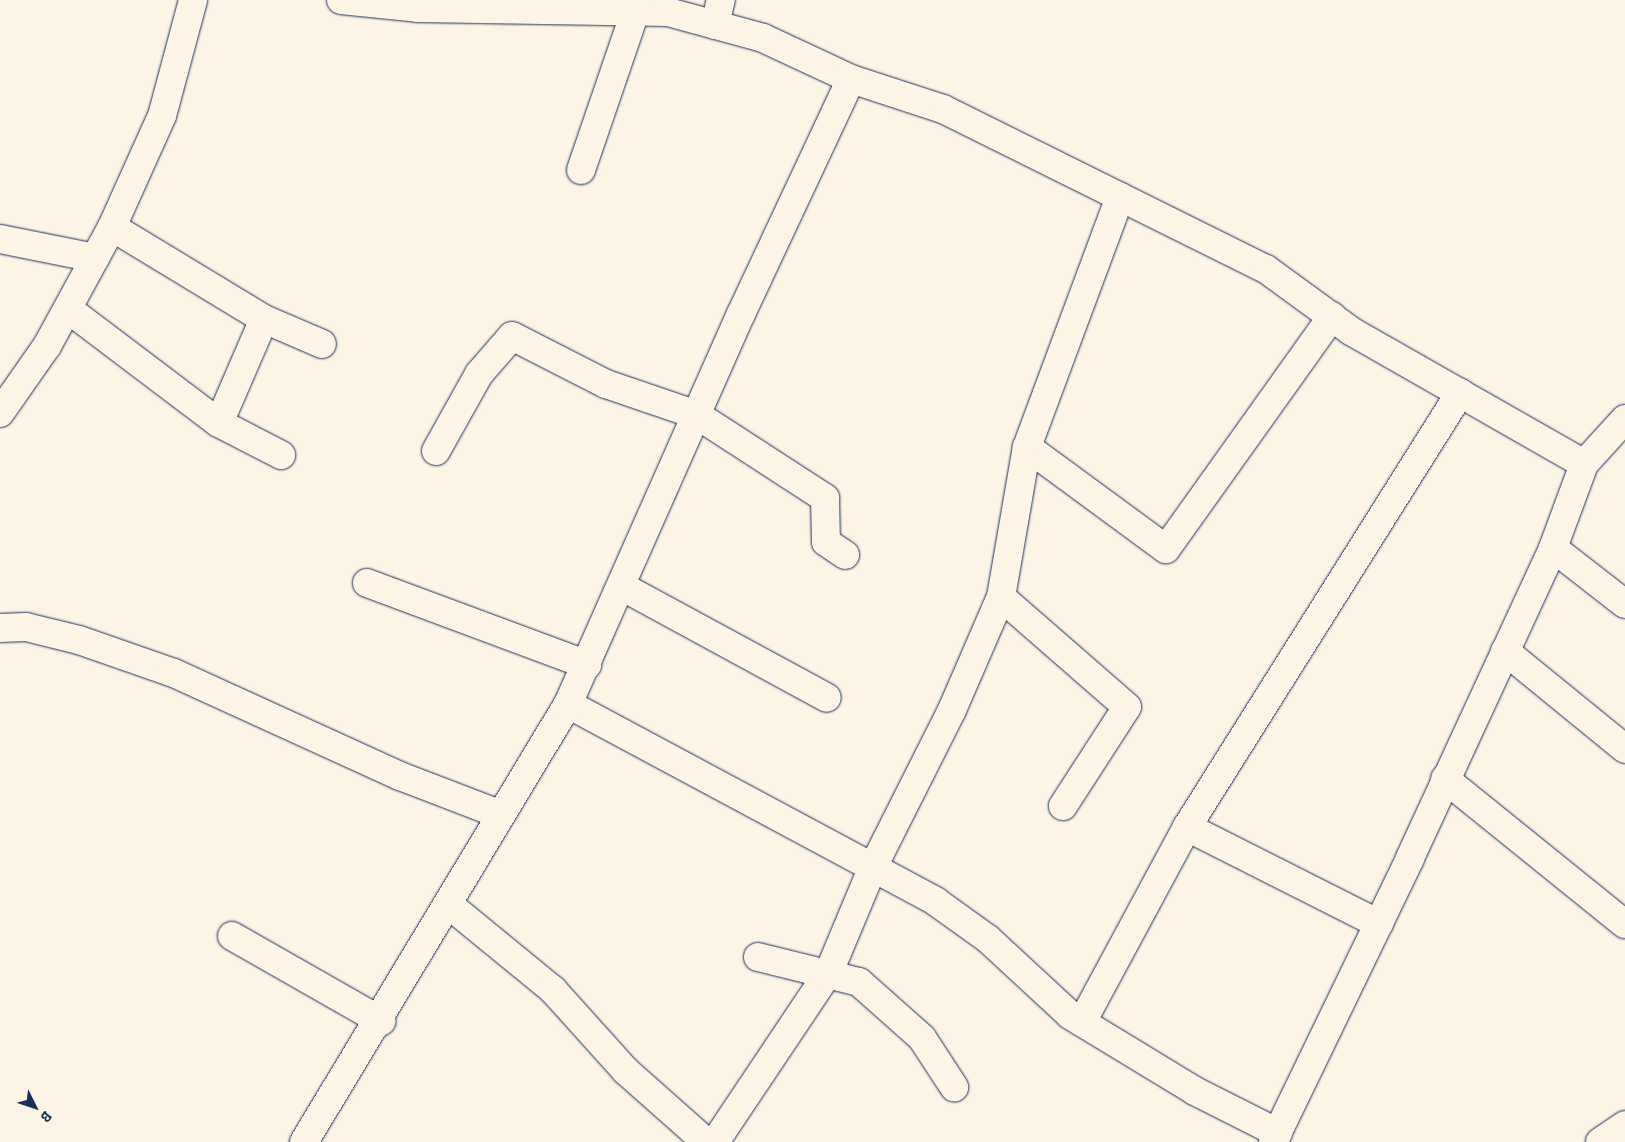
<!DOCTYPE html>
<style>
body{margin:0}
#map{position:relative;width:1625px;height:1142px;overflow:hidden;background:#fcf5e5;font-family:Mali,sans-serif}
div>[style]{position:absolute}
.roads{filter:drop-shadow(0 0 1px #1b2f5e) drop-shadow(0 0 1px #1b2f5e)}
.minor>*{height:28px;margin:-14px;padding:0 14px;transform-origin:14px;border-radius:14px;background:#fcf5e5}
span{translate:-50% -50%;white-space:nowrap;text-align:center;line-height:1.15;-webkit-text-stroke:4px #fcf5e5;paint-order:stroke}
.north{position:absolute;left:10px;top:1082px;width:50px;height:50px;-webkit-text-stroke:4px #fcf5e5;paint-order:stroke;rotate:131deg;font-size:14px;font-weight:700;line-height:20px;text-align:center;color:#1b2f5e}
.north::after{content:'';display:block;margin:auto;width:18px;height:22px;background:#1b2f5e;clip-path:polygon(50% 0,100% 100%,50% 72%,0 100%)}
</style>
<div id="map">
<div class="roads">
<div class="minor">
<div style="left:341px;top:0;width:77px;rotate:5.9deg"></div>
<div style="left:418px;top:8px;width:250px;rotate:0.9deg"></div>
<div style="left:668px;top:12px;width:98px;rotate:15.3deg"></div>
<div style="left:763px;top:38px;width:97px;rotate:25deg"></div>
<div style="left:851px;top:79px;width:97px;rotate:18.1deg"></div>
<div style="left:943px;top:109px;width:360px;rotate:26.4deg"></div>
<div style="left:1266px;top:269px;width:105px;rotate:36.1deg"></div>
<div style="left:1351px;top:331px;width:268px;rotate:29.7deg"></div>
<div style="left:715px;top:25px;width:26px;rotate:-77deg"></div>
<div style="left:581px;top:170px;width:167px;rotate:-71.1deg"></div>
<div style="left:112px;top:227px;width:178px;rotate:31.2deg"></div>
<div style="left:264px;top:319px;width:63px;rotate:23.3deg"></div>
<div style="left:0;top:239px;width:97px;rotate:11.3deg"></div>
<div style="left:68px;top:309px;width:189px;rotate:37.1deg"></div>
<div style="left:219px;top:423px;width:70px;rotate:27.3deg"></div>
<div style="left:0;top:413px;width:82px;rotate:-55deg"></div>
<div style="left:47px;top:346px;width:136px;rotate:-61.4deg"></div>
<div style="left:112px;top:227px;width:122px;rotate:-65.8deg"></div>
<div style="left:162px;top:116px;width:120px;rotate:-75deg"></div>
<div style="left:219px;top:423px;width:113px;rotate:-66.6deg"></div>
<div style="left:1027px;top:447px;width:172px;rotate:36.3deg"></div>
<div style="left:1166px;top:549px;width:286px;rotate:-54.5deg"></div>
<div style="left:436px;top:451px;width:88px;rotate:-60.8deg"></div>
<div style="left:479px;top:374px;width:50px;rotate:-49deg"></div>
<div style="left:512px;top:336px;width:106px;rotate:27.1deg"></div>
<div style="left:606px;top:384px;width:96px;rotate:18.8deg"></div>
<div style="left:697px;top:415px;width:153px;rotate:33deg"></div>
<div style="left:825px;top:498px;width:44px;rotate:88.7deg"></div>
<div style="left:826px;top:542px;width:23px;rotate:34deg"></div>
<div style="left:1553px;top:548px;width:91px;rotate:37.9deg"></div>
<div style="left:367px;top:583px;width:235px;rotate:20.4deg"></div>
<div style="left:621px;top:586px;width:234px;rotate:28.5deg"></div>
<div style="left:1001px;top:597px;width:167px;rotate:41.1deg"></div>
<div style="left:1127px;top:707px;width:118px;rotate:122.9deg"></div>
<div style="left:0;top:628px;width:26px;rotate:-2deg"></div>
<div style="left:26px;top:627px;width:55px;rotate:13.8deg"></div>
<div style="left:79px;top:640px;width:101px;rotate:19.2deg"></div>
<div style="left:174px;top:673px;width:248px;rotate:24.5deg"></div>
<div style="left:400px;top:776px;width:106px;rotate:21deg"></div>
<div style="left:1505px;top:651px;width:155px;rotate:39.2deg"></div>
<div style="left:568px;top:704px;width:417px;rotate:28.2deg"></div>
<div style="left:935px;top:901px;width:65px;rotate:35.6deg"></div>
<div style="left:988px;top:939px;width:112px;rotate:42.8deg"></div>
<div style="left:1070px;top:1015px;width:146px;rotate:31.3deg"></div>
<div style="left:1195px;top:1091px;width:93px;rotate:26.8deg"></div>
<div style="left:1445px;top:779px;width:231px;rotate:38.9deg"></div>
<div style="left:1187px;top:827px;width:215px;rotate:26.8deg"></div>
<div style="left:448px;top:904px;width:136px;rotate:39.3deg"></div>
<div style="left:553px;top:990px;width:109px;rotate:48deg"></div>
<div style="left:626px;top:1071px;width:107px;rotate:41.6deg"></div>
<div style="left:232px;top:936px;width:172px;rotate:29.7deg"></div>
<div style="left:758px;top:957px;width:104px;rotate:13.9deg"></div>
<div style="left:859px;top:982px;width:84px;rotate:41.6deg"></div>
<div style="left:922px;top:1038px;width:59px;rotate:56.9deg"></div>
<div style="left:1082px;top:1022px;width:221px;rotate:-61.7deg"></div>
<div style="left:1187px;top:827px;width:513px;rotate:-57.83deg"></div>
<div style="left:304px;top:1142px;width:511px;rotate:-58.92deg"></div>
<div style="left:568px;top:704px;width:427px;rotate:-66.1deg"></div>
<div style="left:741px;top:314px;width:259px;rotate:-64.9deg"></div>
<div style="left:715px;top:1142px;width:205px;rotate:-56.2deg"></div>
<div style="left:829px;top:972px;width:112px;rotate:-67.3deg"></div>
<div style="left:872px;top:869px;width:178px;rotate:-63.3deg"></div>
<div style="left:952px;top:710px;width:123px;rotate:-66.6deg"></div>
<div style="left:1001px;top:597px;width:152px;rotate:-80.2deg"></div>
<div style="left:1027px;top:447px;width:267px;rotate:-69.6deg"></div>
<div style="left:1273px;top:1142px;width:315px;rotate:-64.2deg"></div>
<div style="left:1410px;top:858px;width:341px;rotate:-65.2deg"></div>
<div style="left:1553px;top:548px;width:90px;rotate:-69.7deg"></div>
<div style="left:1584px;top:464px;width:61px;rotate:-47.7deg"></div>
<div style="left:1600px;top:1142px;width:30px;rotate:-34deg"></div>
</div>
</div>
<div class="north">B</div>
</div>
